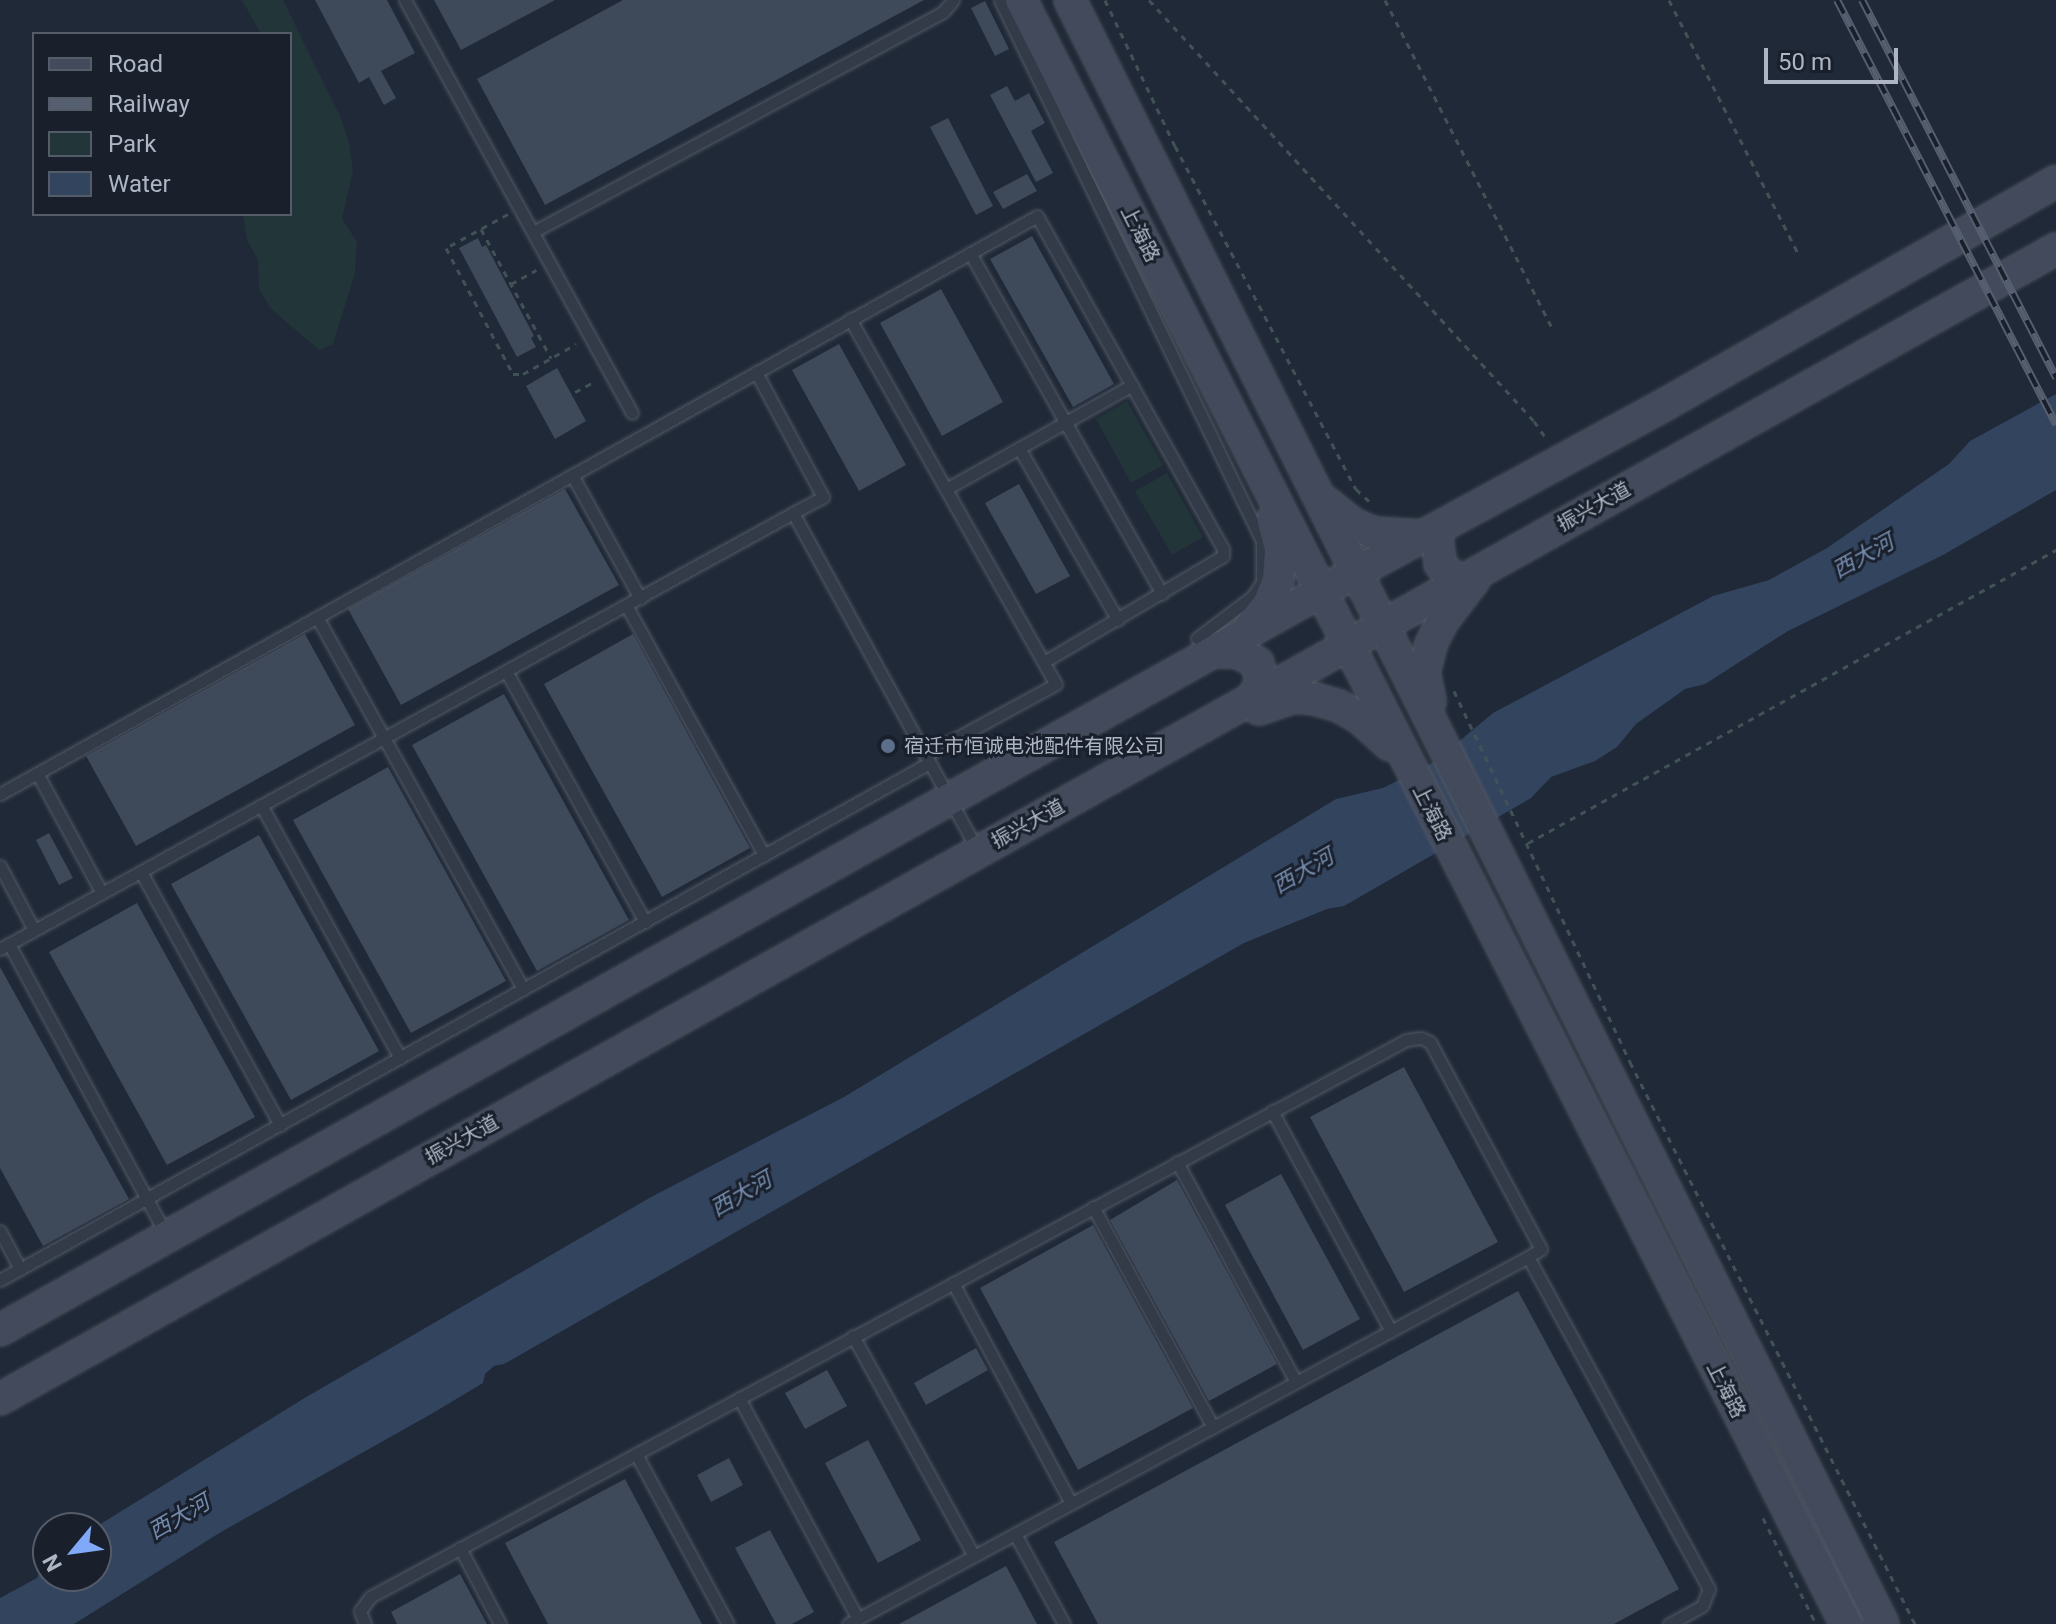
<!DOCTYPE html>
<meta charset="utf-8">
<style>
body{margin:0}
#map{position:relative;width:2056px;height:1624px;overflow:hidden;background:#202937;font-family:Roboto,"Noto Sans SC",sans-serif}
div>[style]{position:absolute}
.green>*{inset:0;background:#223538}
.water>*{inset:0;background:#33445f}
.building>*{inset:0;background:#3e495a}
.path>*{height:3px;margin-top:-1.5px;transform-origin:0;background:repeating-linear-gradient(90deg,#405256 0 6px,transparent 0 12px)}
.roads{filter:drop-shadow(0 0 2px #515966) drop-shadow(0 0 2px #515966)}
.service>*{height:11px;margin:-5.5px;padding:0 5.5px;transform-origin:5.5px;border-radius:5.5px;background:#343b48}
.secondary>*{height:30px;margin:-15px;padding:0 15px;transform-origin:15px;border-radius:15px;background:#424a5b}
.rail>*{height:8px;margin-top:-4px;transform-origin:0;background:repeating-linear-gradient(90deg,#19202c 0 15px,#555f6f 0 30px);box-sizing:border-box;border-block:2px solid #555f6f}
.dots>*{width:22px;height:22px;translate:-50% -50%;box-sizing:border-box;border:4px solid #19202c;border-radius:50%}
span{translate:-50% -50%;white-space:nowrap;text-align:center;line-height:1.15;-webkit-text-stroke:6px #19202c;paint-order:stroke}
.street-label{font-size:20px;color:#aeb6c5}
.poi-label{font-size:20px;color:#aeb6c5}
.left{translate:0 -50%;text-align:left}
.water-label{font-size:22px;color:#758bad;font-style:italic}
.legend{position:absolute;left:32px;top:32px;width:260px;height:184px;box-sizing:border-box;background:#19202c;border:2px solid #555c69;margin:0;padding:10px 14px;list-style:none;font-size:24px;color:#aeb6c5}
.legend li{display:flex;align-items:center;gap:16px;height:40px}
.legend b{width:40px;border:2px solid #555c69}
.north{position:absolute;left:32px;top:1512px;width:80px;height:80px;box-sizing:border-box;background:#19202c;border:2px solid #555c69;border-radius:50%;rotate:241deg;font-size:22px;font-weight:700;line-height:32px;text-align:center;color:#aeb6c5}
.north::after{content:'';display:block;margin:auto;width:28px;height:36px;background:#80a9f8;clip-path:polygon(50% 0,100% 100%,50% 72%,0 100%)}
.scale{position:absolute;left:1764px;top:48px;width:134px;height:36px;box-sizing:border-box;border:4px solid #aeb6c5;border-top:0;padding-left:10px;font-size:24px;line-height:28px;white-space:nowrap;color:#aeb6c5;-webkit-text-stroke:6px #19202c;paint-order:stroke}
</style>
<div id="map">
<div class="green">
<div style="clip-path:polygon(242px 0,283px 0,340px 116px,349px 142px,353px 171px,342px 219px,357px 242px,355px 273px,333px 344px,319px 350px,271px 309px,259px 289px,258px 260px,247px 240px,243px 214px,290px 214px,290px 34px,261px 34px)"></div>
<div style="clip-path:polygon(1127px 401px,1163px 465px,1131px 483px,1096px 419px)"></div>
<div style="clip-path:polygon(1167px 473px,1203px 537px,1172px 555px,1135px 491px)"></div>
</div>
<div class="water">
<div style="clip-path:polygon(2056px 394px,2056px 490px,1943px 555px,1788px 631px,1705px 684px,1685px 689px,1636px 724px,1617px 747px,1595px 761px,1551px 777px,1531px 798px,1344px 906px,1327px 909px,1244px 943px,504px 1364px,494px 1366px,485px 1374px,483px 1383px,433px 1413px,221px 1532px,74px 1624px,0 1624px,0 1598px,37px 1578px,43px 1560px,48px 1556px,48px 1576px,96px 1576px,94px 1528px,303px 1399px,651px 1197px,844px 1097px,1336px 799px,1383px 788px,1434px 762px,1493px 713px,1713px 596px,1769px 580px,1827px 548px,1949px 464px,1970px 441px)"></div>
</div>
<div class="building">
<div style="clip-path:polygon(315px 0,387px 0,415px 53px,381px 71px,396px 98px,384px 105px,369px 77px,359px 83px)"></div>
<div style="clip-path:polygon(434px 0,555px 0,461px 50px)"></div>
<div style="clip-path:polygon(623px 0,924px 0,545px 205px,477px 79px)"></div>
<div style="clip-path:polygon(985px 1px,1009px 49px,995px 56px,971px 8px)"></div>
<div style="clip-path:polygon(1007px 86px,1015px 101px,1029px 93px,1045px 123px,1031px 131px,1053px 173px,1036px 182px,990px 95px)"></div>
<div style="clip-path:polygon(948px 118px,993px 206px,976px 215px,930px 127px)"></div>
<div style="clip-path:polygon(1027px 174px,1037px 191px,1003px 209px,993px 192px)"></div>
<div style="clip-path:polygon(1032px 236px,1114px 384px,1073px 407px,990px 259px)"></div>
<div style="clip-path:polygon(478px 238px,482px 247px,486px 245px,534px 336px,531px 338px,536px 347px,517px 357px,459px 248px)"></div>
<div style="clip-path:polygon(941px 289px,1003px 402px,942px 436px,880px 323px)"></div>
<div style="clip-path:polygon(839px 344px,906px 465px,859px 491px,792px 370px)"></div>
<div style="clip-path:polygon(557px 368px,586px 421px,555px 439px,526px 386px)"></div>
<div style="clip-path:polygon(1019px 484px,1070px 576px,1036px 594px,985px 503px)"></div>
<div style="clip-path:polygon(565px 489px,619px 585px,401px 705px,348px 609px)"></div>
<div style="clip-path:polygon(305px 634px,355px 725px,136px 846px,86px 756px)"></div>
<div style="clip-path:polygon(633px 634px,750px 848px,662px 897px,544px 684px)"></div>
<div style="clip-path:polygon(504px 694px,629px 920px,537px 971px,412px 745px)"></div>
<div style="clip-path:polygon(388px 767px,506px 981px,411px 1033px,293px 820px)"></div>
<div style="clip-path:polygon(49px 833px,73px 878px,59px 885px,36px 840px)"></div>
<div style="clip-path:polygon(259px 835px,379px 1051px,291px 1100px,171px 884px)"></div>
<div style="clip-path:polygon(137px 903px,255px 1117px,167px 1165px,49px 952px)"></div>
<div style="clip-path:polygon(0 967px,129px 1199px,43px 1246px,0 1168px)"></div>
<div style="clip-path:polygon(1404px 1067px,1498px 1242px,1404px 1292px,1310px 1117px)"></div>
<div style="clip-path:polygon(1281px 1174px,1360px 1319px,1303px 1350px,1225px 1205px)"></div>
<div style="clip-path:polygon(1177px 1180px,1277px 1364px,1209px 1401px,1110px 1220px)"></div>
<div style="clip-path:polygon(1093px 1225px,1193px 1408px,1078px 1470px,980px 1288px)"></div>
<div style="clip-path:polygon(1518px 1291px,1679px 1589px,1614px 1624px,1098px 1624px,1054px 1542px)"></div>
<div style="clip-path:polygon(976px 1348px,988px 1370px,926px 1405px,914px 1383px)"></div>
<div style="clip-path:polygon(827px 1370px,847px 1406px,805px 1429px,785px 1393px)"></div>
<div style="clip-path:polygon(868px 1440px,921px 1540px,878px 1563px,825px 1463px)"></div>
<div style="clip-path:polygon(729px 1458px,743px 1485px,711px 1502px,697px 1475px)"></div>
<div style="clip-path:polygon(625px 1479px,702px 1624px,548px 1624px,505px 1543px)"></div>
<div style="clip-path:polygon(770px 1530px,814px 1612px,792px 1624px,776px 1624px,735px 1548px)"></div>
<div style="clip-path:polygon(1006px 1566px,1037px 1624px,899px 1624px)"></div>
<div style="clip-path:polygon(460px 1574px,487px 1624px,397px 1624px,391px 1612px)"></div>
</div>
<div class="path">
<div style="left:1105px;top:0;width:162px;rotate:64.4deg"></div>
<div style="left:1175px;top:146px;width:388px;rotate:62.2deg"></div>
<div style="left:1356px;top:489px;width:23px;rotate:43deg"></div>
<div style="left:1149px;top:0;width:570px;rotate:47.56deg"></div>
<div style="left:1534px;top:421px;width:24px;rotate:55deg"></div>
<div style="left:1385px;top:0;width:372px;rotate:63deg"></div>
<div style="left:1669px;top:0;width:284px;rotate:63deg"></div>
<div style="left:508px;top:214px;width:71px;rotate:151.3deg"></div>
<div style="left:446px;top:248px;width:143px;rotate:62deg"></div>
<div style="left:513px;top:374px;width:10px"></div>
<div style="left:523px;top:374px;width:61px;rotate:-29.5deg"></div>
<div style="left:481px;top:229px;width:147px;rotate:61.5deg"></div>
<div style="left:511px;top:284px;width:29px;rotate:-29deg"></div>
<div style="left:575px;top:392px;width:24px;rotate:-28deg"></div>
<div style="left:1454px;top:691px;width:411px;rotate:64.6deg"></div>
<div style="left:1630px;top:1062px;width:630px;rotate:63.11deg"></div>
<div style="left:1528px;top:843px;width:604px;rotate:-29.03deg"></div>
<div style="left:1763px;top:1518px;width:119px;rotate:63.4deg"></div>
</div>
<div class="roads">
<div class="service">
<div style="left:405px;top:0;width:471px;rotate:61.2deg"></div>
<div style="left:1000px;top:0;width:601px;rotate:64.16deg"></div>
<div style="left:1262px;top:541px;width:41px;rotate:90deg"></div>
<div style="left:1262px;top:582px;width:17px;rotate:123deg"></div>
<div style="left:1253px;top:596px;width:70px;rotate:143.1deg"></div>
<div style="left:533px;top:232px;width:465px;rotate:-28.2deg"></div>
<div style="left:943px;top:12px;width:16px;rotate:-50deg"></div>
<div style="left:970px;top:253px;width:391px;rotate:60.6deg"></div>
<div style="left:850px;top:319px;width:419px;rotate:60.6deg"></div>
<div style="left:1056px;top:684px;width:149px;rotate:151.5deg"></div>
<div style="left:756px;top:372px;width:142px;rotate:61.8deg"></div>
<div style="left:823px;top:497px;width:34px;rotate:152deg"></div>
<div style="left:1019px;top:448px;width:198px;rotate:60.1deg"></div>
<div style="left:572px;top:475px;width:141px;rotate:61.1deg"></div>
<div style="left:946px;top:489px;width:213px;rotate:-29.2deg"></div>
<div style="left:626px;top:605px;width:286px;rotate:61.1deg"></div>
<div style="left:317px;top:617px;width:425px;rotate:61deg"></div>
<div style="left:506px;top:671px;width:287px;rotate:61deg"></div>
<div style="left:37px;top:773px;width:136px;rotate:61.6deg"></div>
<div style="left:0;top:794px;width:1187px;rotate:-29.13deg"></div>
<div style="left:1037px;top:216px;width:381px;rotate:60.8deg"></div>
<div style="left:1223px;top:549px;width:7px;rotate:90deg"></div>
<div style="left:1223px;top:556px;width:208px;rotate:149.4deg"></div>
<div style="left:261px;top:805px;width:289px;rotate:61.2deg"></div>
<div style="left:0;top:866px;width:72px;rotate:62deg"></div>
<div style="left:141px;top:872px;width:289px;rotate:61.2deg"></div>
<div style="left:9px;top:944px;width:332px;rotate:61.6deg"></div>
<div style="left:0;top:949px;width:905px;rotate:-28.8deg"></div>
<div style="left:793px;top:513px;width:383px;rotate:61.3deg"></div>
<div style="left:1272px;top:1111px;width:250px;rotate:61.6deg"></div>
<div style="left:1177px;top:1162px;width:250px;rotate:61.6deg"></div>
<div style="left:1093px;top:1207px;width:251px;rotate:61.4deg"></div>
<div style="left:0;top:1231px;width:43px;rotate:62.2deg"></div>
<div style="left:20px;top:1269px;width:1040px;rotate:-29.1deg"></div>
<div style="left:0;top:1280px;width:23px;rotate:-29deg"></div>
<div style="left:953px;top:1283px;width:250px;rotate:61.8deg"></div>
<div style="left:853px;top:1336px;width:251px;rotate:61.2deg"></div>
<div style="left:739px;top:1398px;width:251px;rotate:61.7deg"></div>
<div style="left:636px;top:1454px;width:193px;rotate:61.6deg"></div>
<div style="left:1015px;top:1534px;width:102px;rotate:61.4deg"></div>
<div style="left:460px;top:1548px;width:86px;rotate:62.2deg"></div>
<div style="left:365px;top:1624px;width:14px;rotate:-111deg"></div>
<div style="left:360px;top:1611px;width:17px;rotate:-54deg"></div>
<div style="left:370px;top:1597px;width:1176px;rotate:-28.26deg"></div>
<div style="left:1406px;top:1040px;width:15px;rotate:-8deg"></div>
<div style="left:1421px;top:1038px;width:10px;rotate:24deg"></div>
<div style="left:1430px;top:1042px;width:235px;rotate:61.8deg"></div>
<div style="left:1541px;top:1249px;width:15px;rotate:148deg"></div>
<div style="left:848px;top:1624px;width:773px;rotate:-28.36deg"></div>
<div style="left:1528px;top:1257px;width:378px;rotate:61.4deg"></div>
<div style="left:1709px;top:1589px;width:18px;rotate:112deg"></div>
<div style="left:1702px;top:1606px;width:38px;rotate:151deg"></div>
</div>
<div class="secondary">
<div style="left:1021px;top:0;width:1822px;rotate:63.07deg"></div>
<div style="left:1070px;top:0;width:1816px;rotate:63.41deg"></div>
<div style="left:1327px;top:503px;width:33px;rotate:39deg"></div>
<div style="left:1353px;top:524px;width:23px;rotate:23deg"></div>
<div style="left:1374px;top:533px;width:47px;rotate:3.7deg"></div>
<div style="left:1436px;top:529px;width:35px;rotate:83deg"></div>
<div style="left:1440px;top:564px;width:26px;rotate:47deg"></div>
<div style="left:1250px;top:627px;width:28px;rotate:-51deg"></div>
<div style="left:1268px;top:605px;width:27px;rotate:-68deg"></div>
<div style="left:1278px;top:580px;width:31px;rotate:-86deg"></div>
<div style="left:1280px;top:549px;width:30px;rotate:-104deg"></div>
<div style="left:1213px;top:652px;width:24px"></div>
<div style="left:1237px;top:652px;width:24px;rotate:28deg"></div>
<div style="left:1258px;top:663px;width:22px;rotate:82deg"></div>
<div style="left:1261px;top:685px;width:17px;rotate:126deg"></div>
<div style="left:1430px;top:701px;width:29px;rotate:-102deg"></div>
<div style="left:1424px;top:673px;width:30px;rotate:-76deg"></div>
<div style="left:1431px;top:644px;width:25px;rotate:-63deg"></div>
<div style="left:1442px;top:622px;width:53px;rotate:-52.7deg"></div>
<div style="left:1259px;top:709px;width:36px;rotate:-19deg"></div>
<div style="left:1293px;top:697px;width:22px;rotate:5deg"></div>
<div style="left:1315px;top:699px;width:25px;rotate:16deg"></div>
<div style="left:1339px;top:706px;width:24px;rotate:30deg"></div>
<div style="left:1360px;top:718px;width:40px;rotate:42deg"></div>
<div style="left:0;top:1330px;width:1512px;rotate:-29.21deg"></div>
<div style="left:1320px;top:592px;width:392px;rotate:-28.5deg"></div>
<div style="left:1664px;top:405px;width:451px;rotate:-29.7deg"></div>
<div style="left:0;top:1399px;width:2356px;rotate:-29.22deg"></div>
</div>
</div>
<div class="rail">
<div style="left:1837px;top:0;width:478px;rotate:62.7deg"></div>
<div style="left:1862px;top:0;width:425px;rotate:62.8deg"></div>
</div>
<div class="dots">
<div style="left:888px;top:746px;background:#5c6f8a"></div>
</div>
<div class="street-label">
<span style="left:1140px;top:234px;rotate:63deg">上海路</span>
<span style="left:1594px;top:507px;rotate:-29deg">振兴大道</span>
<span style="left:1432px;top:813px;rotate:63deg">上海路</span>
<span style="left:1028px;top:824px;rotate:-29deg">振兴大道</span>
<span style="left:462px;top:1140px;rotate:-29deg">振兴大道</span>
<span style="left:1726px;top:1390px;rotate:63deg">上海路</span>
</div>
<div class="poi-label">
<span class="left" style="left:904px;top:746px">宿迁市恒诚电池配件有限公司</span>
</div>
<div class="water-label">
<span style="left:1863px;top:556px;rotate:-29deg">西大河</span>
<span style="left:1303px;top:871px;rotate:-30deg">西大河</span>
<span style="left:741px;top:1194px;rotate:-30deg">西大河</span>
<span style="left:179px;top:1517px;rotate:-30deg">西大河</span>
</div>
<ul class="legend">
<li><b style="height:10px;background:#424a5b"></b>Road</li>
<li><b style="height:10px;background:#555f6f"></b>Railway</li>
<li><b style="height:22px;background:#223538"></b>Park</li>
<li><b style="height:22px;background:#33445f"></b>Water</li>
</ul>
<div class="north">N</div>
<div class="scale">50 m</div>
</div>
